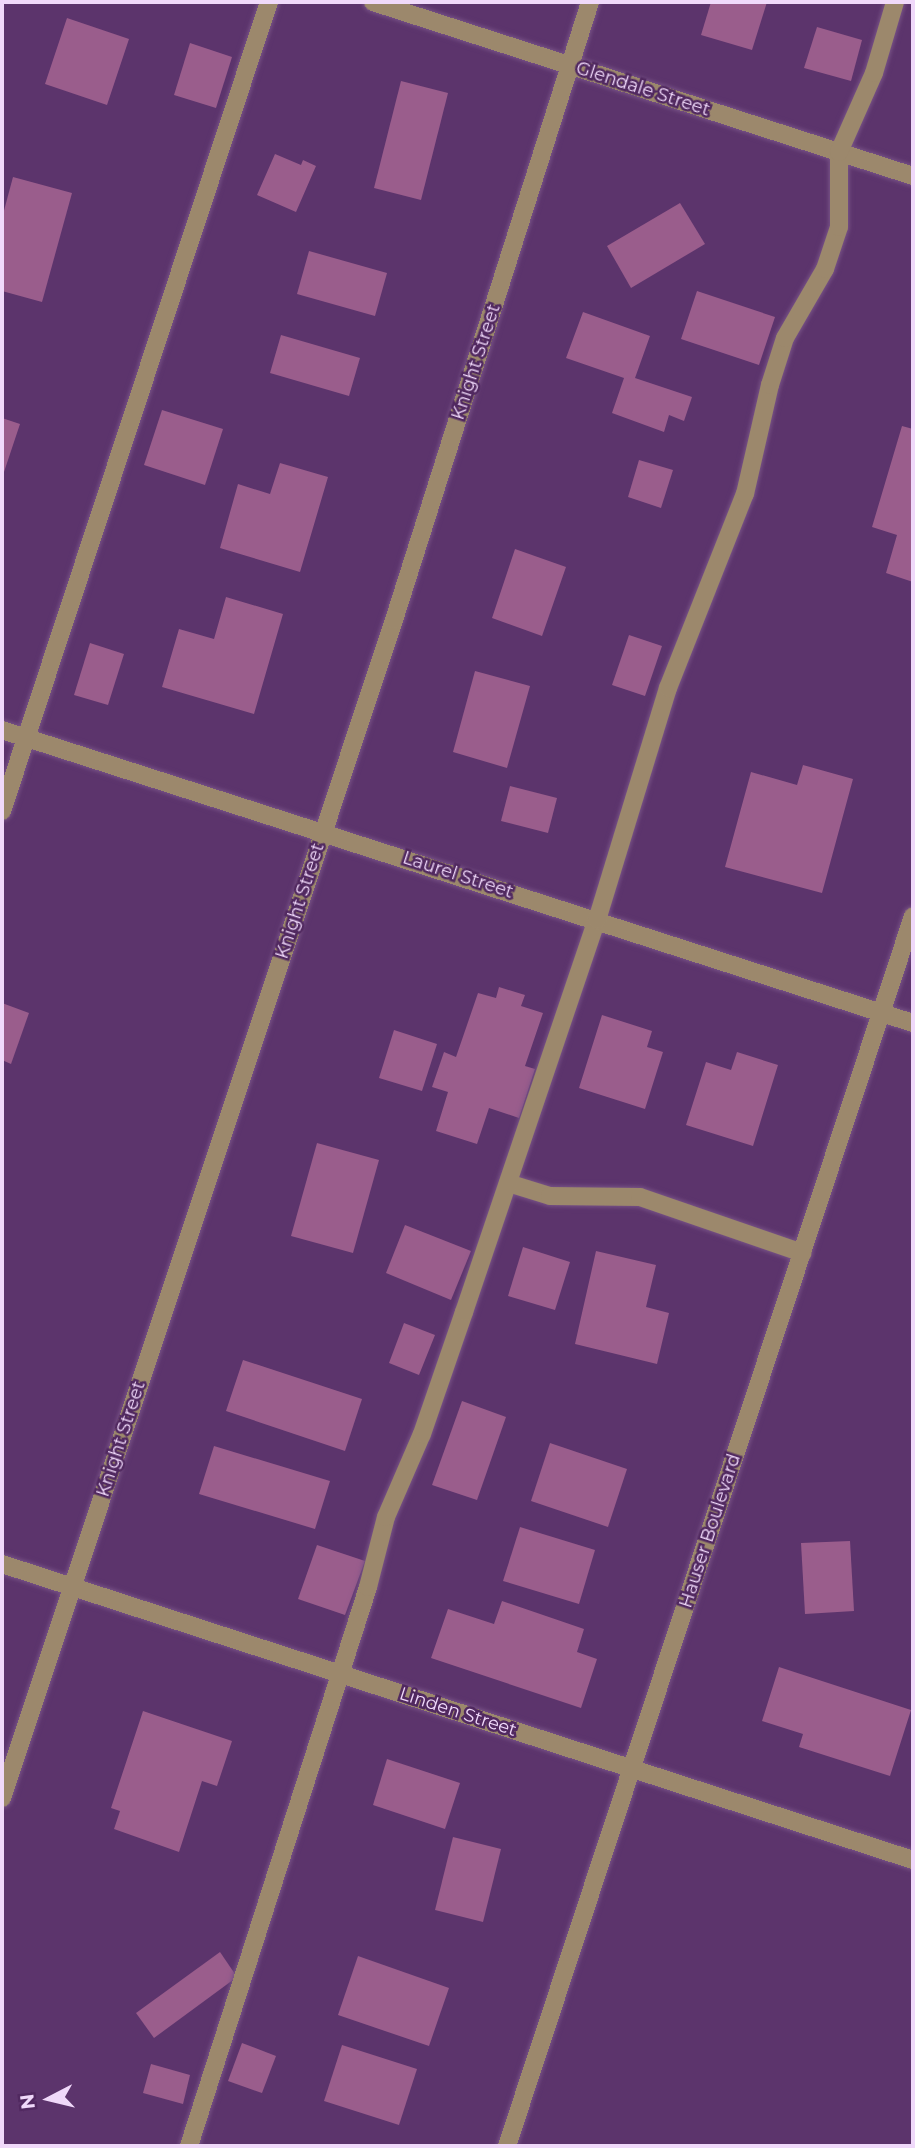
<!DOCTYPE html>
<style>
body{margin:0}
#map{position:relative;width:915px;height:2148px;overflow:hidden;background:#5c346c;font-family:Montserrat,sans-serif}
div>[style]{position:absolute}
.building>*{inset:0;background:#9a5d8c}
.roads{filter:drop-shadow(0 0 2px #775286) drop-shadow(0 0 2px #775286)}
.minor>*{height:18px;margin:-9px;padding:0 9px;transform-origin:9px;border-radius:9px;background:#9c886c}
span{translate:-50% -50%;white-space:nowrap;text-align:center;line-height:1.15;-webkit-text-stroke:5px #512960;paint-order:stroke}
.street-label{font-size:18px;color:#f0d9fa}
.frame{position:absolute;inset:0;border:4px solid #f0d9fa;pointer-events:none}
.north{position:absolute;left:14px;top:2064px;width:70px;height:70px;-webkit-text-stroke:5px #512960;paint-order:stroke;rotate:263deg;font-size:19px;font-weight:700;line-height:28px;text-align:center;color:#f0d9fa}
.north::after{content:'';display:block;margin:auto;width:24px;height:32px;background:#f0d9fa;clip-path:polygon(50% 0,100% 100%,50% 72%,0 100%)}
</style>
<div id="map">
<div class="building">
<div style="clip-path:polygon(711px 2px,767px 2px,752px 50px,701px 35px)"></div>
<div style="clip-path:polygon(67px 18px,129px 39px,107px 105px,45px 84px)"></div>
<div style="clip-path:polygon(817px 27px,862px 40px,851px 81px,804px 68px)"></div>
<div style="clip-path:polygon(190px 43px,232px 57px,216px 108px,174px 95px)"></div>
<div style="clip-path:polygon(401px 81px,448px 93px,421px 200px,374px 188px)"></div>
<div style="clip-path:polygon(275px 154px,301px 165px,303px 160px,316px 166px,296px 212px,257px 195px)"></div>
<div style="clip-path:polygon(13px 177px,72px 193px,42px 302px,2px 291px,2px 218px)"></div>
<div style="clip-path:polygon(680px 203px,705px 244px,631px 288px,607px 246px)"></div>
<div style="clip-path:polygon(309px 251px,387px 273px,375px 316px,297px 294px)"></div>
<div style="clip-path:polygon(697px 291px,775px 317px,759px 365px,681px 339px)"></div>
<div style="clip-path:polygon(583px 312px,650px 336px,635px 378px,692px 397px,684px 421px,669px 415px,664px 432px,612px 413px,624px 378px,566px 358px)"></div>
<div style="clip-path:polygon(281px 335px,360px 358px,349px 396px,270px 373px)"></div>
<div style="clip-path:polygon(162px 410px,223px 429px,205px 485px,144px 465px)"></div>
<div style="clip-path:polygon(2px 418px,20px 424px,4px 472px,2px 471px)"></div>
<div style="clip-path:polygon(902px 426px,913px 429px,913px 582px,886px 573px,897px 535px,872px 527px)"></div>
<div style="clip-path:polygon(639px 460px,673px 470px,661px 508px,628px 497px)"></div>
<div style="clip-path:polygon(280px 463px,328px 477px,300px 572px,220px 548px,238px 484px,270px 494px)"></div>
<div style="clip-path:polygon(515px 549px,566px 567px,542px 636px,492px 618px)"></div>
<div style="clip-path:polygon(226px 597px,283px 614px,254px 714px,162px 687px,179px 629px,214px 639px)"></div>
<div style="clip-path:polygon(629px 635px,662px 646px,645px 696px,612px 685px)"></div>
<div style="clip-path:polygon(90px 643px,124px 654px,108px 705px,74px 695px)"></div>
<div style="clip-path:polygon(475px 671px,530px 686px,507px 768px,453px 752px)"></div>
<div style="clip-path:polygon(803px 765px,853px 779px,822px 893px,725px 867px,751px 772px,797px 785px)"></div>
<div style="clip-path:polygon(510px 786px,557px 798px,548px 833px,501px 821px)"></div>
<div style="clip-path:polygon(499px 987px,525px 995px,521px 1006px,543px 1013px,525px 1066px,535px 1069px,519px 1118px,489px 1108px,477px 1144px,436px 1131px,448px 1092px,432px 1087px,444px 1052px,456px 1057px,478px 993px,496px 998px)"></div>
<div style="clip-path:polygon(2px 1003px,29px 1013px,11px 1064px,2px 1060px)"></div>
<div style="clip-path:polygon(602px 1015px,652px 1031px,647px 1047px,663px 1052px,645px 1109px,579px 1088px)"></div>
<div style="clip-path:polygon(394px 1030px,437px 1044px,422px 1091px,379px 1078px)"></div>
<div style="clip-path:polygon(737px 1052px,778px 1065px,753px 1146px,686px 1125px,706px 1062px,731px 1070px)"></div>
<div style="clip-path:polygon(317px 1143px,379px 1160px,353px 1253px,291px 1236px)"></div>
<div style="clip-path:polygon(405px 1225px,471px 1251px,451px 1300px,386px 1273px)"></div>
<div style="clip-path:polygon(523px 1247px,570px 1262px,555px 1310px,508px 1296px)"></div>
<div style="clip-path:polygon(596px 1251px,656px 1265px,646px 1307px,669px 1313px,657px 1364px,575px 1344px)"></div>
<div style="clip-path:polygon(404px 1323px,435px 1335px,419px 1375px,389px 1363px)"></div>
<div style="clip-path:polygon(243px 1360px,362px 1399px,345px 1451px,226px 1411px)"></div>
<div style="clip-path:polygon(462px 1401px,506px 1417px,477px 1500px,432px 1485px)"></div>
<div style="clip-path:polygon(550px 1443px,627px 1469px,608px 1527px,531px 1501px)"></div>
<div style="clip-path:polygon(214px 1446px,330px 1481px,315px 1529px,199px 1494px)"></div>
<div style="clip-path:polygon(520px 1527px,595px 1550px,579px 1604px,503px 1581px)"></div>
<div style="clip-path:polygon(850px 1541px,854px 1611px,805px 1614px,801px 1543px)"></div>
<div style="clip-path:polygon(317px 1545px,365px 1561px,345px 1615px,298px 1599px)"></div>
<div style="clip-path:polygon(502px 1601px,584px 1629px,577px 1652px,597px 1659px,581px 1708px,431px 1658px,448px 1609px,494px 1624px)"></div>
<div style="clip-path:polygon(779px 1667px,911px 1710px,890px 1776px,799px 1747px,803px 1734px,762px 1721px)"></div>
<div style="clip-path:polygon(143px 1711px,232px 1741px,217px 1786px,202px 1781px,179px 1852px,114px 1829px,120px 1811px,111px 1808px)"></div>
<div style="clip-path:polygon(387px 1759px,460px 1783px,445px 1829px,373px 1805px)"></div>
<div style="clip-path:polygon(453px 1837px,501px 1849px,483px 1922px,435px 1910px)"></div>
<div style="clip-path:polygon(220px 1952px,237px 1977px,154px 2038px,136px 2013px)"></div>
<div style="clip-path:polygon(358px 1956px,449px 1988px,429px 2046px,338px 2015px)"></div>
<div style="clip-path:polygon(242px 2043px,276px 2056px,262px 2093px,228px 2081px)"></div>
<div style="clip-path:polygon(342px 2045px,417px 2069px,399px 2125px,324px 2101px)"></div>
<div style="clip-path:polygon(151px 2064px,190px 2075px,183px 2104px,143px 2093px)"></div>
</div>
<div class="roads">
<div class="minor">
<div style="left:373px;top:2px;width:567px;rotate:17.86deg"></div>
<div style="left:2px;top:730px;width:957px;rotate:17.83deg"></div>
<div style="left:2px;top:811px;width:852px;rotate:-71.74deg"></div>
<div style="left:508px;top:1183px;width:44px;rotate:17.2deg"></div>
<div style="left:550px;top:1196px;width:90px;rotate:0.6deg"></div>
<div style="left:640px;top:1197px;width:172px;rotate:19deg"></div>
<div style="left:2px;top:1564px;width:958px;rotate:18deg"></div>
<div style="left:2px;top:1798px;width:1242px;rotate:-71.59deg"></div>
<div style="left:394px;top:620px;width:648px;rotate:-72.4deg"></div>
<div style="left:189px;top:2146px;width:587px;rotate:-72.24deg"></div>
<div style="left:368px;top:1587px;width:72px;rotate:-75.6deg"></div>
<div style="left:386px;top:1517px;width:90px;rotate:-66.6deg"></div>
<div style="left:422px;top:1434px;width:129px;rotate:-71deg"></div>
<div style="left:464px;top:1312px;width:414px;rotate:-71.3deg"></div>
<div style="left:597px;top:920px;width:243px;rotate:-73deg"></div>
<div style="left:668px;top:688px;width:209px;rotate:-68.4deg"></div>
<div style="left:745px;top:494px;width:112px;rotate:-77.1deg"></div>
<div style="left:770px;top:385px;width:49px;rotate:-72.3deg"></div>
<div style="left:785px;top:338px;width:80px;rotate:-59.9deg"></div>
<div style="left:825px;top:269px;width:44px;rotate:-71.6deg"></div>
<div style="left:839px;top:227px;width:75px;rotate:-90deg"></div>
<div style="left:839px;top:152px;width:86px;rotate:-66.1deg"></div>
<div style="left:874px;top:73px;width:74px;rotate:-73.5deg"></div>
<div style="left:507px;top:2146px;width:1295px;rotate:-71.73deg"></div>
</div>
</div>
<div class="street-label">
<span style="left:643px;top:89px;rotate:18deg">Glendale Street</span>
<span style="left:476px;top:362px;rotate:-72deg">Knight Street</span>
<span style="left:458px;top:875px;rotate:18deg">Laurel Street</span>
<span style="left:300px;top:901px;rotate:-72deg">Knight Street</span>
<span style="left:121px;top:1439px;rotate:-72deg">Knight Street</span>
<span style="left:710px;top:1531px;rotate:-72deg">Hauser Boulevard</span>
<span style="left:458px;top:1712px;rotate:18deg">Linden Street</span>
</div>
<div class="frame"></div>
<div class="north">N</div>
</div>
